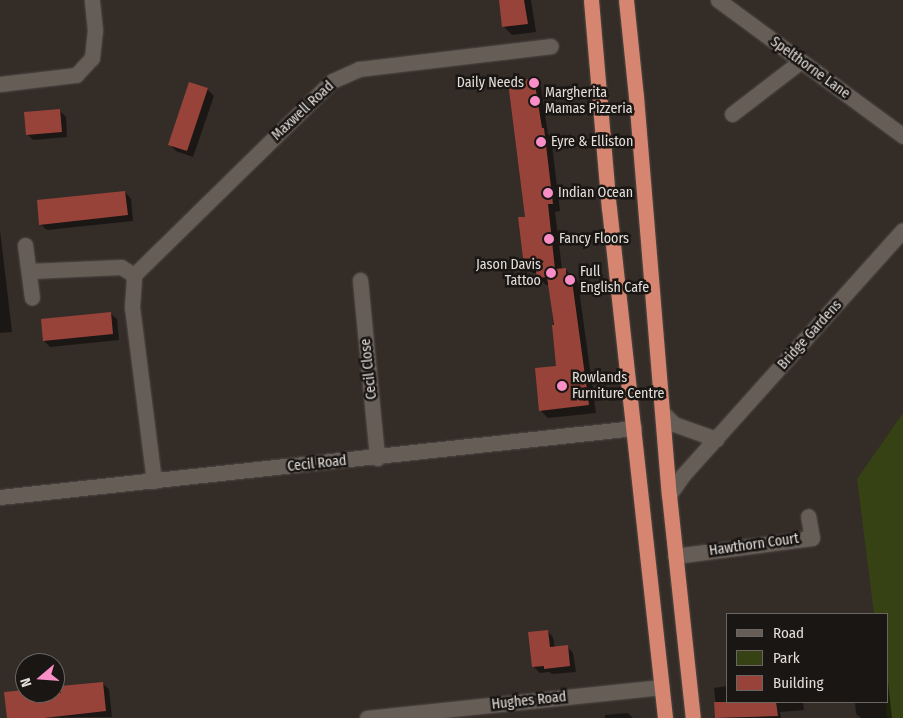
<!DOCTYPE html>
<style>
body{margin:0}
#map{position:relative;width:903px;height:718px;overflow:hidden;background:#342c27;font-family:"Fira Sans Condensed",sans-serif}
div>[style]{position:absolute}
.green>*{inset:0;background:#364214}
.shadow>*{inset:0;background:#0007}
.building>*{inset:0;background:#98433a}
.roads{filter:drop-shadow(0 0 1px #504945) drop-shadow(0 0 1px #504945)}
.minor>*{height:15px;margin:-7.5px;padding:0 7.5px;transform-origin:7.5px;border-radius:7.5px;background:#665d57}
.highway>*{height:15px;margin:-7.5px;padding:0 7.5px;transform-origin:7.5px;border-radius:7.5px;background:#d68670}
.dots>*{width:14px;height:14px;translate:-50% -50%;box-sizing:border-box;border:2px solid #191613;border-radius:50%}
span{translate:-50% -50%;white-space:nowrap;text-align:center;line-height:1.15;-webkit-text-stroke:5px #191613;paint-order:stroke}
.street-label{font-size:14px;color:#e4dedb}
.poi-label{font-size:14px;color:#e4dedb}
.right{translate:-100% -50%;text-align:right}
.left{translate:0 -50%;text-align:left}
.legend{position:absolute;left:726px;top:613px;width:162px;height:90px;box-sizing:border-box;background:#191613;border:1px solid #6a6663;margin:0;padding:6px 9px;list-style:none;font-size:15px;color:#e4dedb}
.legend li{display:flex;align-items:center;gap:10px;height:25px}
.legend b{width:25px;border:1px solid #6a6663}
.north{position:absolute;left:15px;top:653px;width:50px;height:50px;box-sizing:border-box;background:#191613;border:1px solid #6a6663;border-radius:50%;rotate:252deg;font-size:14px;font-weight:700;line-height:20px;text-align:center;color:#e4dedb}
.north::after{content:'';display:block;margin:auto;width:18px;height:22px;background:#fa8fc8;clip-path:polygon(50% 0,100% 100%,50% 72%,0 100%)}
</style>
<div id="map">
<div class="green">
<div style="clip-path:polygon(903px 413px,903px 718px,887px 718px,885px 702px,887px 614px,874px 614px,857px 479px)"></div>
</div>
<div class="shadow">
<div style="clip-path:polygon(500px 0,531px 0,536px 32px,512px 35px,504px 27px)"></div>
<div style="clip-path:polygon(534px 79px,541px 87px,548px 134px,551px 137px,560px 211px,555px 212px,562px 269px,565px 269px,578px 282px,596px 413px,548px 418px,541px 411px,558px 367px,549px 285px,546px 285px,538px 277px,537px 273px,533px 273px,525px 266px)"></div>
<div style="clip-path:polygon(207px 89px,214px 96px,193px 157px,176px 151px,169px 144px)"></div>
<div style="clip-path:polygon(59px 110px,66px 117px,67px 137px,33px 140px,27px 134px)"></div>
<div style="clip-path:polygon(125px 192px,131px 199px,133px 221px,47px 230px,40px 224px)"></div>
<div style="clip-path:polygon(0 230px,12px 332px,0 333px)"></div>
<div style="clip-path:polygon(110px 313px,117px 319px,119px 340px,50px 347px,44px 341px)"></div>
<div style="clip-path:polygon(547px 631px,553px 637px,555px 648px,567px 646px,573px 653px,576px 672px,552px 674px,549px 672px,540px 673px,534px 667px)"></div>
<div style="clip-path:polygon(887px 673px,892px 718px,861px 718px,856px 714px,855px 702px,887px 702px)"></div>
<div style="clip-path:polygon(102px 683px,109px 689px,112px 717px,8px 718px,25px 691px,25px 693px,55px 693px,55px 688px)"></div>
<div style="clip-path:polygon(727px 686px,727px 702px,803px 702px,804px 710px,780px 712px,781px 718px,717px 718px,714px 688px)"></div>
<div style="clip-path:polygon(628px 713px,633px 718px,605px 718px,605px 715px)"></div>
</div>
<div class="building">
<div style="clip-path:polygon(499px 0,524px 0,528px 24px,502px 27px)"></div>
<div style="clip-path:polygon(534px 78px,542px 128px,544px 128px,553px 204px,548px 204px,555px 269px,566px 268px,566px 274px,571px 273px,589px 405px,539px 411px,535px 368px,556px 366px,552px 325px,554px 325px,547px 277px,537px 278px,535px 265px,524px 266px,518px 217px,525px 217px,508px 82px)"></div>
<div style="clip-path:polygon(189px 82px,208px 88px,187px 151px,168px 145px)"></div>
<div style="clip-path:polygon(60px 109px,62px 132px,26px 135px,24px 112px)"></div>
<div style="clip-path:polygon(125px 191px,128px 215px,39px 225px,37px 200px)"></div>
<div style="clip-path:polygon(111px 312px,113px 334px,43px 341px,41px 319px)"></div>
<div style="clip-path:polygon(548px 630px,550px 647px,568px 645px,570px 666px,544px 669px,544px 666px,532px 667px,528px 632px)"></div>
<div style="clip-path:polygon(103px 682px,106px 711px,44px 718px,7px 718px,4px 692px,25px 690px,25px 693px,61px 693px,60px 686px)"></div>
<div style="clip-path:polygon(714px 702px,776px 702px,778px 716px,715px 718px)"></div>
</div>
<div class="roads">
<div class="minor">
<div style="left:718px;top:0;width:230px;rotate:36.3deg"></div>
<div style="left:0;top:84px;width:77px;rotate:-6.8deg"></div>
<div style="left:76px;top:75px;width:23px;rotate:-47deg"></div>
<div style="left:92px;top:58px;width:28px;rotate:-84deg"></div>
<div style="left:95px;top:30px;width:30px;rotate:-96deg"></div>
<div style="left:732px;top:114px;width:87px;rotate:-37.5deg"></div>
<div style="left:25px;top:245px;width:53px;rotate:82.5deg"></div>
<div style="left:30px;top:271px;width:91px;rotate:-2.5deg"></div>
<div style="left:121px;top:267px;width:15px;rotate:32deg"></div>
<div style="left:360px;top:280px;width:179px;rotate:84.5deg"></div>
<div style="left:662px;top:412px;width:17px;rotate:45deg"></div>
<div style="left:674px;top:424px;width:45px;rotate:19.7deg"></div>
<div style="left:154px;top:481px;width:175px;rotate:-97.2deg"></div>
<div style="left:132px;top:307px;width:32px;rotate:-86deg"></div>
<div style="left:134px;top:275px;width:277px;rotate:-44.4deg"></div>
<div style="left:332px;top:81px;width:30px;rotate:-24deg"></div>
<div style="left:359px;top:69px;width:193px;rotate:-6.8deg"></div>
<div style="left:669px;top:495px;width:24px;rotate:-55deg"></div>
<div style="left:683px;top:475px;width:329px;rotate:-48.1deg"></div>
<div style="left:0;top:497px;width:638px;rotate:-6.21deg"></div>
<div style="left:675px;top:556px;width:138px;rotate:-7.5deg"></div>
<div style="left:812px;top:538px;width:22px;rotate:-100deg"></div>
<div style="left:367px;top:718px;width:296px;rotate:-6deg"></div>
</div>
<div class="highway">
<div style="left:591px;top:0;width:209px;rotate:85.1deg"></div>
<div style="left:609px;top:208px;width:513px;rotate:83.73deg"></div>
<div style="left:626px;top:0;width:97px;rotate:84.1deg"></div>
<div style="left:636px;top:96px;width:400px;rotate:85.3deg"></div>
<div style="left:669px;top:495px;width:224px;rotate:83.9deg"></div>
</div>
</div>
<div class="dots">
<div style="left:534px;top:83px;background:#fa8fc8"></div>
<div style="left:535px;top:101px;background:#fa8fc8"></div>
<div style="left:541px;top:142px;background:#fa8fc8"></div>
<div style="left:548px;top:193px;background:#fa8fc8"></div>
<div style="left:549px;top:239px;background:#fa8fc8"></div>
<div style="left:551px;top:273px;background:#fa8fc8"></div>
<div style="left:570px;top:280px;background:#fa8fc8"></div>
<div style="left:562px;top:386px;background:#fa8fc8"></div>
</div>
<div class="street-label">
<span style="left:810px;top:68px;rotate:36deg">Spelthorne Lane</span>
<span style="left:303px;top:111px;rotate:-43deg">Maxwell Road</span>
<span style="left:810px;top:335px;rotate:-48deg">Bridge Gardens</span>
<span style="left:369px;top:369px;rotate:-96deg">Cecil Close</span>
<span style="left:317px;top:464px;rotate:-6deg">Cecil Road</span>
<span style="left:754px;top:545px;rotate:-8deg">Hawthorn Court</span>
<span style="left:529px;top:701px;rotate:-6deg">Hughes Road</span>
</div>
<div class="poi-label">
<span class="right" style="left:524px;top:83px">Daily Needs</span>
<span class="left" style="left:545px;top:101px">Margherita<br>Mamas Pizzeria</span>
<span class="left" style="left:551px;top:142px">Eyre &amp; Elliston</span>
<span class="left" style="left:558px;top:193px">Indian Ocean</span>
<span class="left" style="left:559px;top:239px">Fancy Floors</span>
<span class="right" style="left:541px;top:273px">Jason Davis<br>Tattoo</span>
<span class="left" style="left:580px;top:280px">Full<br>English Cafe</span>
<span class="left" style="left:572px;top:386px">Rowlands<br>Furniture Centre</span>
</div>
<ul class="legend">
<li><b style="height:6px;background:#665d57"></b>Road</li>
<li><b style="height:14px;background:#364214"></b>Park</li>
<li><b style="height:14px;background:#98433a"></b>Building</li>
</ul>
<div class="north">N</div>
</div>
